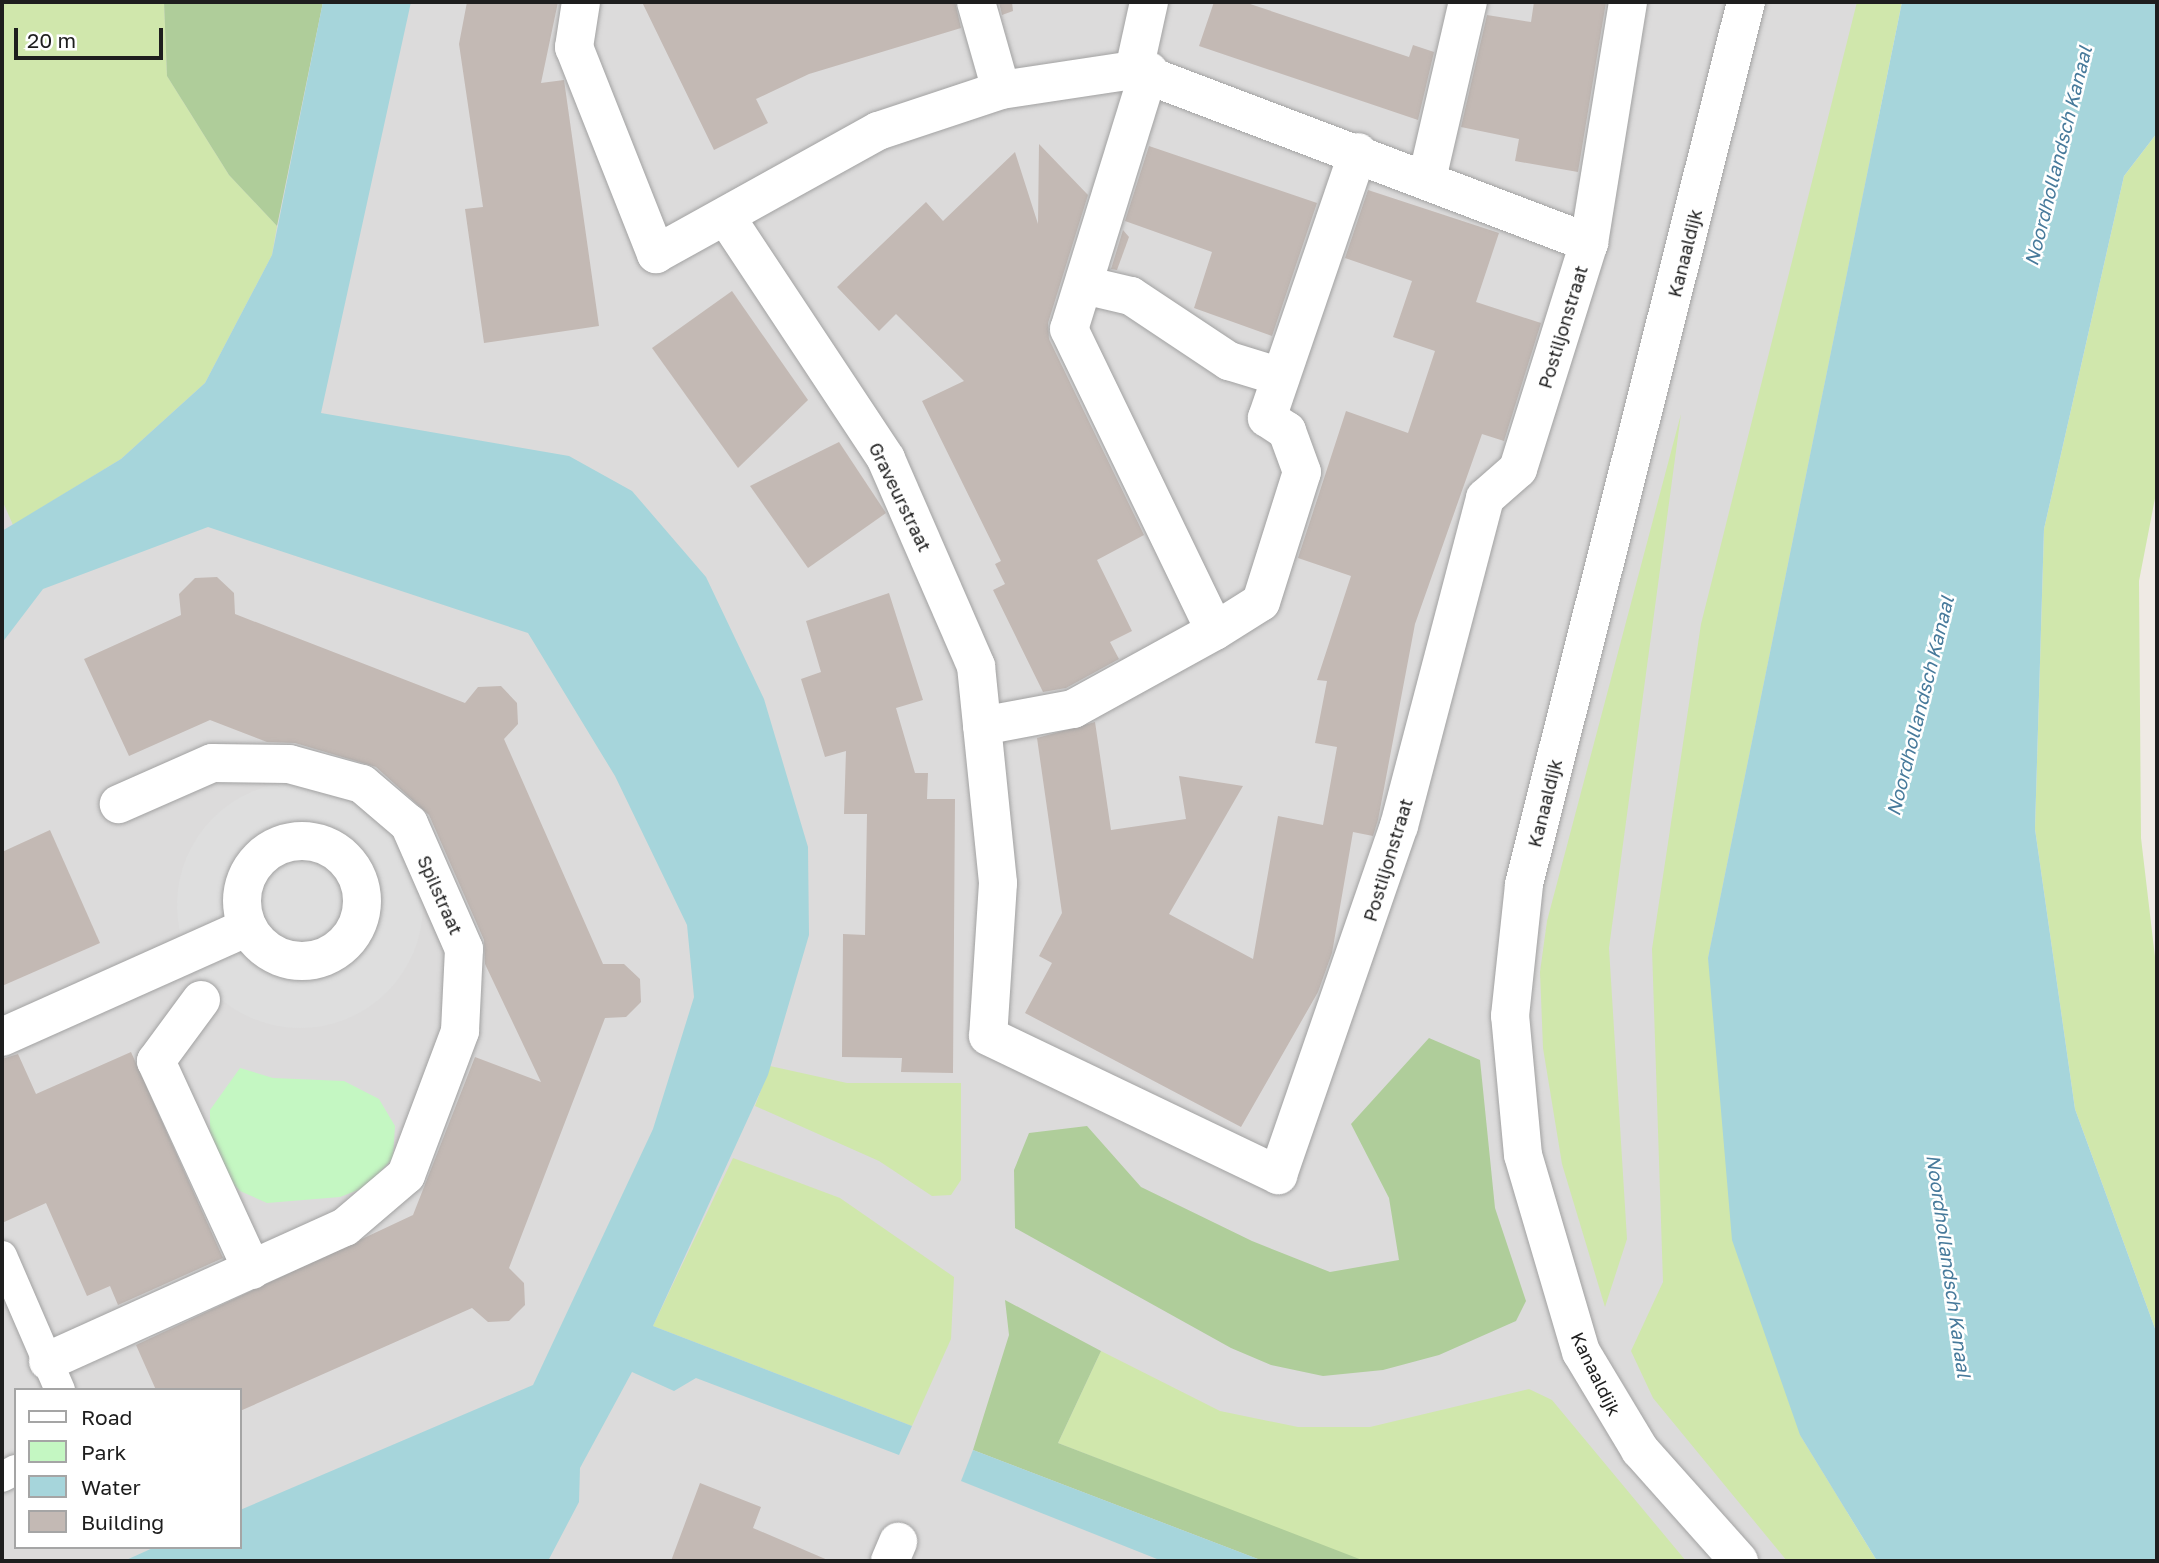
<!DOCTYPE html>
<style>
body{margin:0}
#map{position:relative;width:2159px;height:1563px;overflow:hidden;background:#efeae4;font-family:"Golos Text",sans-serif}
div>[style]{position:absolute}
.residential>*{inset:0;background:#dcdbdb}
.grass>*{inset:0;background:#d0e7ac}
.forest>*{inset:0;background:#afcd9a}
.park>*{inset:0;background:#c4f7c2}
.parking>*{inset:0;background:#dedede}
.round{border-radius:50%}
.water>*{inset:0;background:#a6d5db}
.building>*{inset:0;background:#c3b9b4}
.roads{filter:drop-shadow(0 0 2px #a2a2a2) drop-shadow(0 0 2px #a2a2a2)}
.service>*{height:30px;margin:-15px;padding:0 15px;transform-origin:15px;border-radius:15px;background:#fff}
.pedestrian>*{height:38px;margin:-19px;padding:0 19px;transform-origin:19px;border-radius:19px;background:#fff}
.minor>*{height:38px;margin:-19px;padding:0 19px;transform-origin:19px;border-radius:19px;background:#fff}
.minor>.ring{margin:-19px;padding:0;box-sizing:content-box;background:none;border:38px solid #fff;border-radius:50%}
.tertiary>*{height:38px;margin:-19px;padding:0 19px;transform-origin:19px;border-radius:19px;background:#fff}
span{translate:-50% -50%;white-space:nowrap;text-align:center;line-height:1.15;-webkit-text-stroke:5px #fff;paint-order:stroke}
.street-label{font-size:18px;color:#1e1e1e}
.water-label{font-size:19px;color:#477a9b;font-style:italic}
.frame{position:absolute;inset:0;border:4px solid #1e1e1e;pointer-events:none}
.legend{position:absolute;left:14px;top:1388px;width:228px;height:161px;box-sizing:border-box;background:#fff;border:2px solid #a5a5a5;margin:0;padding:9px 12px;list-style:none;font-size:21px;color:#1e1e1e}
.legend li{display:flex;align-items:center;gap:14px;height:35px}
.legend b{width:35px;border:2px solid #a5a5a5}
.scale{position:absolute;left:14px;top:28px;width:149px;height:32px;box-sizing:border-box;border:4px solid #1e1e1e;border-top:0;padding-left:9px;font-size:21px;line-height:24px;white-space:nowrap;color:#1e1e1e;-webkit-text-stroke:5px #fff;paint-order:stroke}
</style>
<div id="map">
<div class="residential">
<div style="clip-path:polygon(evenodd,2px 2px,1879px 2px,1846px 1561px,2px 1561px,2px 2px,16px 1390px,240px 1390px,240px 1547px,16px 1547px,16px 1390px)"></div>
</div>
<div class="grass">
<div style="clip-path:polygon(2px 2px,164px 2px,167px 76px,229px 175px,277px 226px,272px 255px,205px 383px,121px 459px,13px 525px,2px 500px)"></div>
<div style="clip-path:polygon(1857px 2px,1902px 2px,1708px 958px,1800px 1435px,1877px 1561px,1787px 1561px,1653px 1398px,1631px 1351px,1663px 1282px,1652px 949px,1701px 624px)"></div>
<div style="clip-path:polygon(2157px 133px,2157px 488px,2139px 581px,2141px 838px,2157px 974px,2157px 1334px,2075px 1109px,2035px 829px,2044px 529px,2124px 176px)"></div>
<div style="clip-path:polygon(1681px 414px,1609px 948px,1627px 1239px,1605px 1307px,1562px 1164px,1543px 1048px,1540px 972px,1547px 921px)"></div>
<div style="clip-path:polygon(770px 1066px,847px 1083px,961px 1083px,961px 1180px,951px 1195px,932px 1196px,879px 1161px,755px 1106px)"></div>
<div style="clip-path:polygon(733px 1158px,840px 1198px,954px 1277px,951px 1339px,912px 1426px,653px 1326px)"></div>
<div style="clip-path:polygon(1101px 1351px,1220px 1411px,1298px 1427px,1370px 1427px,1529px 1389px,1552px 1400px,1686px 1561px,1361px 1561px,1058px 1443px)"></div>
</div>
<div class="forest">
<div style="clip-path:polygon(164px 2px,323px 2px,277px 226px,229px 175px,167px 76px)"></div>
<div style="clip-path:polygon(1429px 1038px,1480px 1060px,1495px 1208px,1526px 1301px,1516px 1321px,1439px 1355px,1383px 1370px,1323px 1376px,1271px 1365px,1231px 1348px,1015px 1228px,1014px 1170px,1029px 1133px,1087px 1126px,1141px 1187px,1252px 1241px,1330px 1272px,1399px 1260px,1389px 1198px,1351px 1124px)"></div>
<div style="clip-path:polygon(1005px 1300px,1101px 1351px,1058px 1443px,1362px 1560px,1263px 1561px,973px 1450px,1009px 1335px)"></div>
</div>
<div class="park">
<div style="clip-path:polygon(240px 1068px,273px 1078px,344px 1081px,379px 1099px,395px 1126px,393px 1158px,366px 1187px,340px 1197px,267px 1203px,240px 1191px,216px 1165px,210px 1137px,210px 1110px)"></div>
</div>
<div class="parking">
<div class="round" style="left:177px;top:782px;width:246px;height:246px"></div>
</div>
<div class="water">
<div style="clip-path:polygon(323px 2px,411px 2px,321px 413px,569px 456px,632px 491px,706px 577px,764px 699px,808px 847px,809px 935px,768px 1075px,653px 1326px,912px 1426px,899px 1455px,696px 1378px,674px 1391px,632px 1372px,580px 1468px,579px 1502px,548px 1561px,124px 1561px,155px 1547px,240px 1547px,240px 1510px,533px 1385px,653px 1129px,694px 997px,687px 925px,615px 776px,528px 633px,208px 527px,43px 589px,2px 643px,2px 531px,121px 459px,205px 383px,272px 255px)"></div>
<div style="clip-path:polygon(1902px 2px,2157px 2px,2157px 133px,2124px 176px,2044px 529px,2035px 829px,2075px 1109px,2157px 1334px,2157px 1561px,1877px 1561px,1800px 1435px,1732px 1240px,1708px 958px)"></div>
<div style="clip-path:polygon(973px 1450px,1263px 1561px,1162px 1561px,961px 1481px)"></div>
</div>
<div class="building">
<div style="clip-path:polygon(467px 2px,558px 2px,541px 83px,564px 80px,599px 326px,484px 343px,465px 209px,483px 207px,459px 44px)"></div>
<div style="clip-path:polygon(642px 2px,955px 2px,961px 28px,809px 74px,756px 99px,768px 123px,714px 150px)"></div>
<div style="clip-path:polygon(999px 2px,1012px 2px,1013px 11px,1002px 15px)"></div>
<div style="clip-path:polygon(1214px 2px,1244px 2px,1409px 57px,1413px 45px,1434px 52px,1418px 120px,1199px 46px)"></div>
<div style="clip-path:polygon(1534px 2px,1606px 2px,1578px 172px,1515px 161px,1519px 139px,1461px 127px,1487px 15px,1531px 22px)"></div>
<div style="clip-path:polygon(1039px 144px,1088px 195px,1048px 323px,1049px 339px,1144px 535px,1097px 560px,1132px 631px,1110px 642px,1119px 659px,1066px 688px,1043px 692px,993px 590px,1005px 584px,995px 564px,1001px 561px,922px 401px,964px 381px,896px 314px,879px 331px,837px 287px,926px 202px,943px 221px,1015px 152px,1038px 224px)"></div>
<div style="clip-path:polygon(1149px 146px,1317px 203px,1272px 336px,1194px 308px,1212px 252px,1125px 221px)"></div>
<div style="clip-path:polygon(1368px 190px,1499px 233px,1476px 302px,1541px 323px,1504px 441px,1482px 434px,1415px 624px,1378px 820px,1373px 836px,1353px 832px,1332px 953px,1318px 992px,1241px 1127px,1025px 1013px,1052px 963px,1039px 956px,1062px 913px,1037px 738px,1095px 722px,1111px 830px,1186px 819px,1179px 776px,1243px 786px,1169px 914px,1253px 959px,1278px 816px,1323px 825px,1337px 747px,1315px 743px,1327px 681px,1317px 680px,1351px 576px,1298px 558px,1346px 411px,1408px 433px,1435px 351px,1393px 337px,1412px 281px,1345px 258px)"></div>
<div style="clip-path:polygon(1123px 230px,1129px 237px,1117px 270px,1111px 269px)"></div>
<div style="clip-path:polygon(732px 291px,808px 400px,738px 468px,652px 348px)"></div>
<div style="clip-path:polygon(839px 442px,886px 513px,808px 568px,750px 486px)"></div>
<div style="clip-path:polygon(217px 577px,234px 593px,235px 614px,465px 703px,478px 687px,501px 686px,517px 703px,518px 724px,504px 739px,603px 964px,624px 964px,640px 979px,641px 1002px,626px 1017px,605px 1018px,509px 1268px,524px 1283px,525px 1305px,509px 1321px,488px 1322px,472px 1308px,240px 1411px,240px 1390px,156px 1390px,136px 1345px,413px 1215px,475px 1057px,541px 1082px,485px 964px,484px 940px,429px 815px,376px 767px,295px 743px,267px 742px,210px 720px,129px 756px,84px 659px,181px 615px,179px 594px,195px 578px)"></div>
<div style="clip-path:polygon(889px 593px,923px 700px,896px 708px,915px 773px,928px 773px,927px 799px,955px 799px,953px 1073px,901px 1072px,902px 1058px,842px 1057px,843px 934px,865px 935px,867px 814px,844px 814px,846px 751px,825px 757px,801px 679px,821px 672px,806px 621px)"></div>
<div style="clip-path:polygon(50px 830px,100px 943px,2px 986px,2px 852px)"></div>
<div style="clip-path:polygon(131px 1052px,223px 1258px,118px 1305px,110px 1286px,87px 1296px,46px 1203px,2px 1223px,2px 1059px,18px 1054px,36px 1094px)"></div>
<div style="clip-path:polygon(700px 1483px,761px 1507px,753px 1528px,830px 1561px,671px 1561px)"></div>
</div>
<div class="roads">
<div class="service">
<div style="left:2px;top:1256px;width:146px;rotate:66.6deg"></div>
<div style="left:2px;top:1477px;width:16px;rotate:-27deg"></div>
</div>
<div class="pedestrian">
<div style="left:976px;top:2px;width:91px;rotate:74.1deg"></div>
<div style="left:1149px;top:71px;width:270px;rotate:107.2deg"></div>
<div style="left:1069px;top:329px;width:335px;rotate:64.2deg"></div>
<div style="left:1215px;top:631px;width:54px;rotate:-32.2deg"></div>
<div style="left:1261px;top:602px;width:136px;rotate:-72.5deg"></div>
<div style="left:1302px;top:472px;width:44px;rotate:-110.1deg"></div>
<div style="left:1287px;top:431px;width:24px;rotate:-147deg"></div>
<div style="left:1267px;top:418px;width:281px;rotate:-71.1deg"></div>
<div style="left:1427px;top:179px;width:182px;rotate:-77deg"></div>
<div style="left:1084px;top:285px;width:48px;rotate:13.2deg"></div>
<div style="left:1131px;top:296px;width:118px;rotate:33.6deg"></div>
<div style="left:1229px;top:361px;width:54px;rotate:17.1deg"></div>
<div style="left:982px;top:726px;width:93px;rotate:-10.6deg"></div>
<div style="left:1073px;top:709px;width:162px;rotate:-28.8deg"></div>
<div style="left:201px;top:1000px;width:76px;rotate:126.4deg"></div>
<div style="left:156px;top:1061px;width:230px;rotate:65.3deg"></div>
<div style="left:48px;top:1361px;width:326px;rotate:-24.3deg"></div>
<div style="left:345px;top:1227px;width:80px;rotate:-40.4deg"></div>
<div style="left:406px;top:1175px;width:154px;rotate:-69.4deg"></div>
<div style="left:460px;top:1031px;width:82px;rotate:-87.2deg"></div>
<div style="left:464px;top:949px;width:137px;rotate:-113.7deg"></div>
<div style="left:409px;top:824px;width:62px;rotate:-139.6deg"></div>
<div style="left:362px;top:784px;width:76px;rotate:-164.7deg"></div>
<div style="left:289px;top:764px;width:77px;rotate:-179.3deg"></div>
<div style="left:212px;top:763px;width:102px;rotate:156.2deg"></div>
</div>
<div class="minor">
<div style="left:581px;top:2px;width:46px;rotate:98.8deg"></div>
<div style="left:574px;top:47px;width:223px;rotate:68.4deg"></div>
<div style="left:656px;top:254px;width:254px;rotate:-29deg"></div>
<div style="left:878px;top:131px;width:130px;rotate:-18.4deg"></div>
<div style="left:1001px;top:90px;width:134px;rotate:-8.6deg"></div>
<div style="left:1149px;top:2px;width:70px;rotate:102.4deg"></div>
<div style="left:1134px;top:70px;width:487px;rotate:20.8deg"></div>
<div style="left:726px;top:217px;width:290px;rotate:56.5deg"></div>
<div style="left:886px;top:459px;width:226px;rotate:66.5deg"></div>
<div style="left:976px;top:666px;width:218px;rotate:84.2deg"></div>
<div style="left:998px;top:883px;width:153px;rotate:93.7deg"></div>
<div style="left:988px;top:1036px;width:322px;rotate:25.6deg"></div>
<div style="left:1278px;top:1175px;width:369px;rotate:-70.9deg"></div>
<div style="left:1399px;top:826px;width:339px;rotate:-75.3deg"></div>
<div style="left:1485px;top:498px;width:44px;rotate:-41.3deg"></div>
<div style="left:1518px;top:469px;width:237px;rotate:-72.6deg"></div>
<div style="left:1589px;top:243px;width:244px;rotate:-80.8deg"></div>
<div class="ring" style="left:242px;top:841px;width:82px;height:82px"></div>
<div style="left:2px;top:1037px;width:269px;rotate:-24.1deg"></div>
<div style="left:890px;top:1561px;width:21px;rotate:-67deg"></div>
</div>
<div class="tertiary">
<div style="left:1739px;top:1561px;width:149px;rotate:-131.7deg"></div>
<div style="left:1640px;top:1450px;width:114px;rotate:-121deg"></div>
<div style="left:1581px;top:1352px;width:205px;rotate:-106.4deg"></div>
<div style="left:1523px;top:1155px;width:140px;rotate:-95.3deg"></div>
<div style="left:1510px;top:1016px;width:133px;rotate:-83.9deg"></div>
<div style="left:1524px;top:884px;width:910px;rotate:-75.87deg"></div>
</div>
</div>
<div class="street-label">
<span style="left:1685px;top:253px;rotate:-76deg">Kanaaldijk</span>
<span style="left:1563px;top:327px;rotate:-73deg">Postiljonstraat</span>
<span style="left:900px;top:497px;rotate:64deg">Graveurstraat</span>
<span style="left:1545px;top:803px;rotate:-76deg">Kanaaldijk</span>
<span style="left:1388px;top:860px;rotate:-73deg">Postiljonstraat</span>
<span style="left:440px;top:895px;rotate:66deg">Spilstraat</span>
<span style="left:1596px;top:1374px;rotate:64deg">Kanaaldijk</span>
</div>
<div class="water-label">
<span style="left:2058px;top:156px;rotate:-76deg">Noordhollandsch Kanaal</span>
<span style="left:1920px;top:706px;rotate:-76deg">Noordhollandsch Kanaal</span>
<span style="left:1949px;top:1266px;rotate:82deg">Noordhollandsch Kanaal</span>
</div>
<div class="frame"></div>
<ul class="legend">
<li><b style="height:9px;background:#fff"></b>Road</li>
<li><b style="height:19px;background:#c4f7c2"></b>Park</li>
<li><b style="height:19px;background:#a6d5db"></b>Water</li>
<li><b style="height:19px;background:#c3b9b4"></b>Building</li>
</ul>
<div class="scale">20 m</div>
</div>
